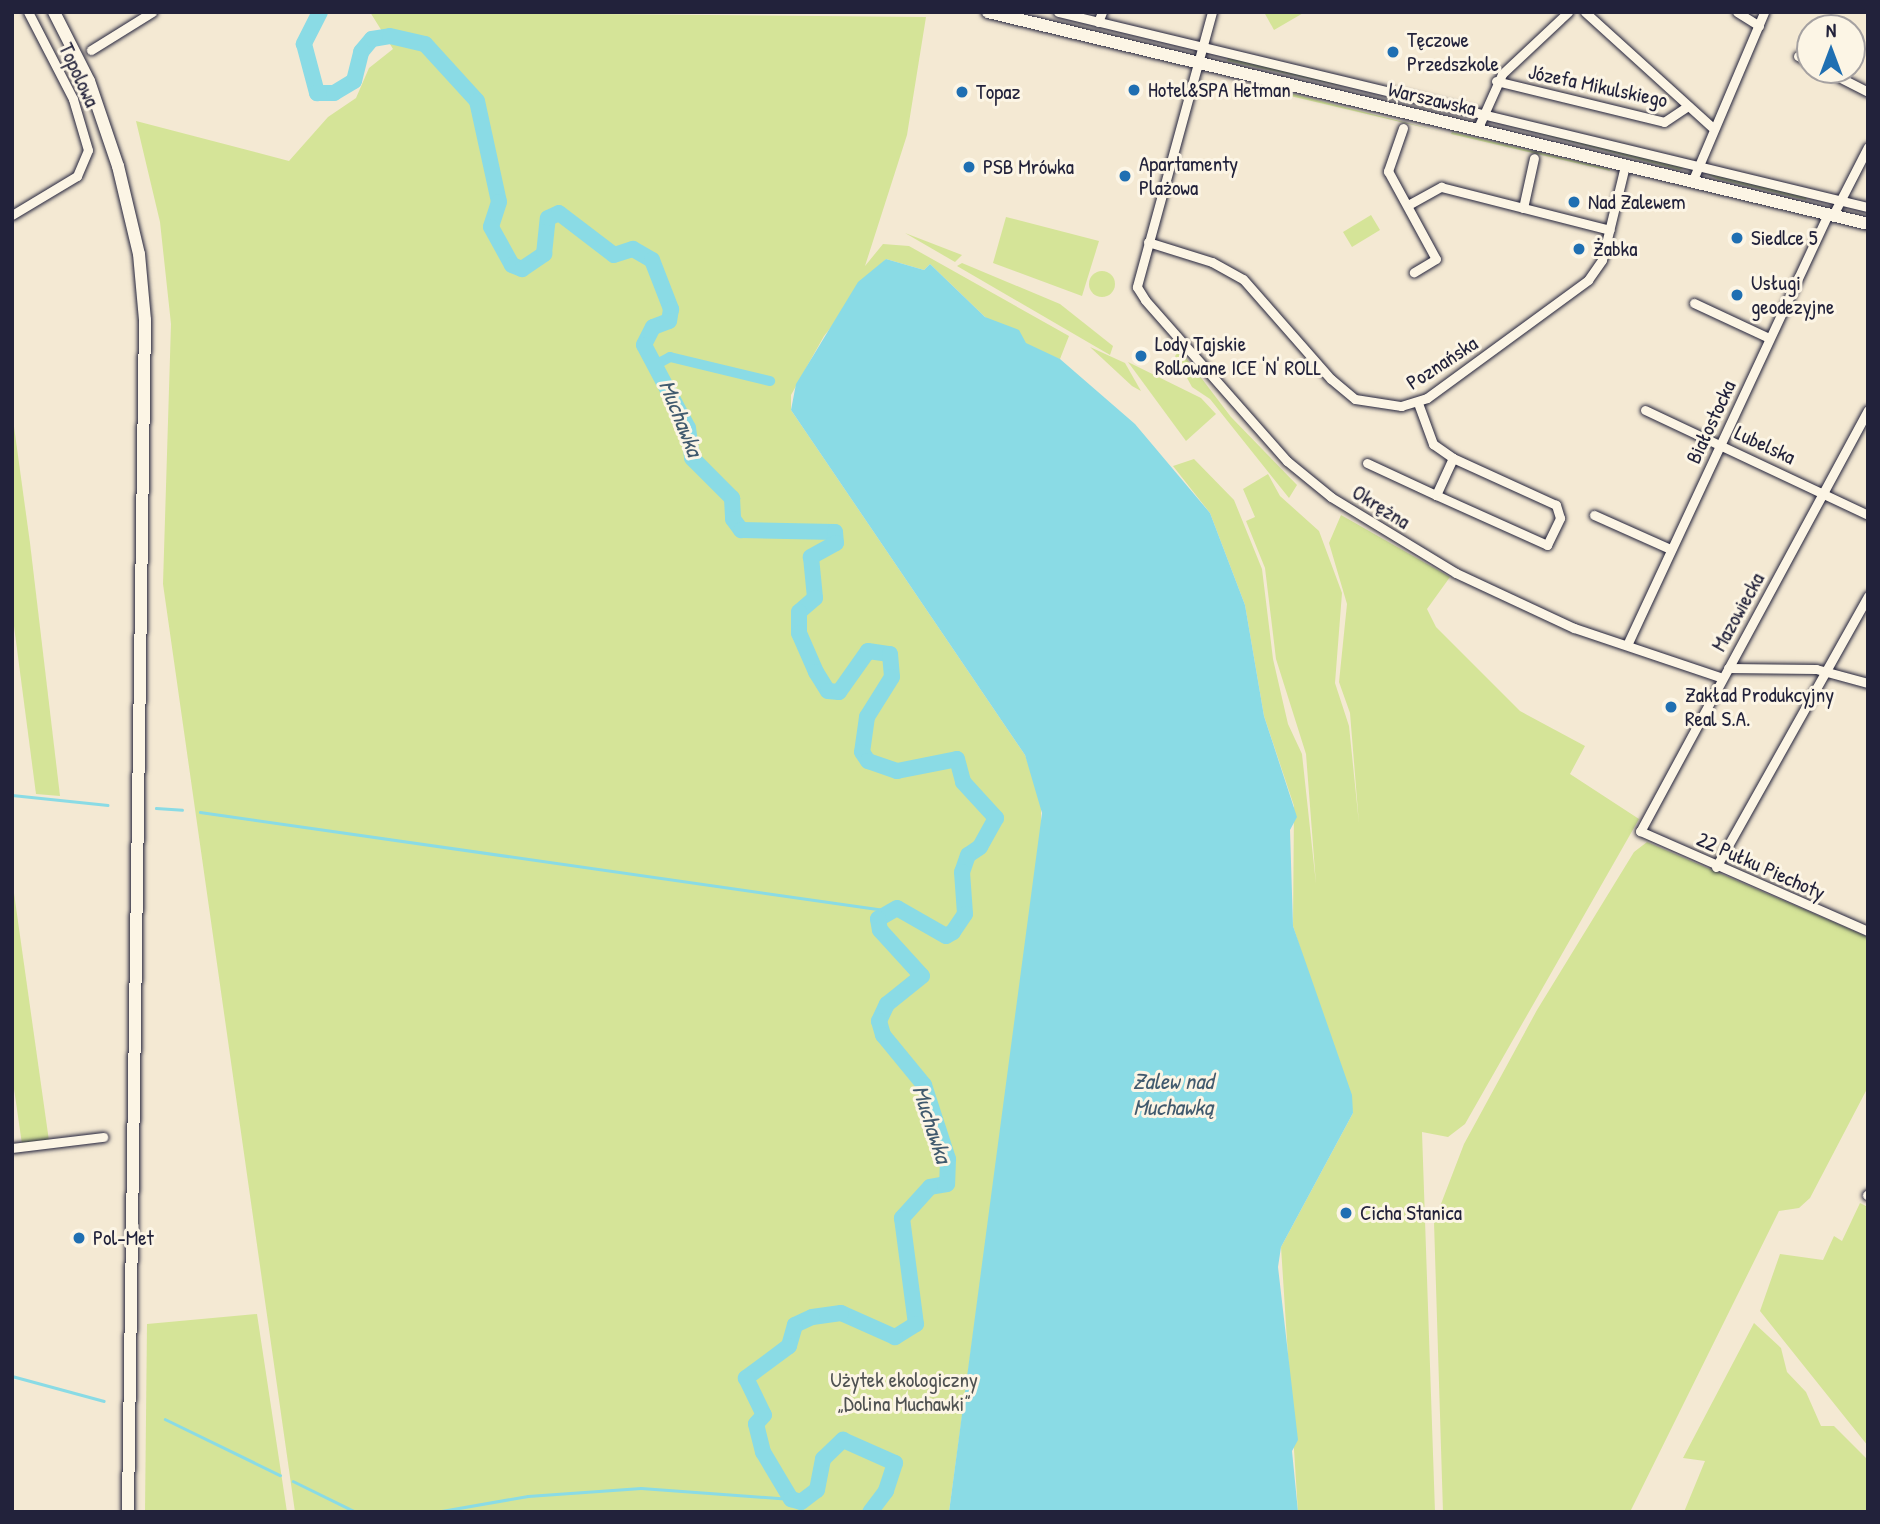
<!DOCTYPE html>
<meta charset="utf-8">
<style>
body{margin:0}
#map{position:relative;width:1880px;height:1524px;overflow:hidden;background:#f4e9d3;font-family:"Patrick Hand",sans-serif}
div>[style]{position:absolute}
.green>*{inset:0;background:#d5e498}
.round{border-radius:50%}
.water>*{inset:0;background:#8adbe5}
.stream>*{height:2.5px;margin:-1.25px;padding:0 1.25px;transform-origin:1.25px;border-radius:1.25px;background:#8adbe5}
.canal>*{height:10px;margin:-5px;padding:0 5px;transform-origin:5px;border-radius:5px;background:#8adbe5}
.river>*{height:16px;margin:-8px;padding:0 8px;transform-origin:8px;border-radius:8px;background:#8adbe5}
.roads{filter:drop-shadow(0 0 2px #22223b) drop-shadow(0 0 2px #22223b)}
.minor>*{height:9px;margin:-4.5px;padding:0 4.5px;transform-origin:4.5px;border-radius:4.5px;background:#fcf5e5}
.major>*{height:12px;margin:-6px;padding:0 6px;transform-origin:6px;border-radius:6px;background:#fcf5e5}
.dots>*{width:19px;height:19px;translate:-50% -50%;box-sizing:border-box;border:4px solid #fcf5e5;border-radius:50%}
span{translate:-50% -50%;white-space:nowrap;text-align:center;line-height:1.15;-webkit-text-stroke:6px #fcf5e5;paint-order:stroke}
.poi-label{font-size:21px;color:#22223b}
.left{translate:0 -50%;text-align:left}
.street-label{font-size:21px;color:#22223b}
.park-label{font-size:21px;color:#4f5252}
.water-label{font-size:23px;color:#415a6e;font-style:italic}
.frame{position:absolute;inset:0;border:14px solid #22223b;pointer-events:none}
.north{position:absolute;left:1796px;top:14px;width:70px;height:70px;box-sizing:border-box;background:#fcf5e5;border:2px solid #a5a1a1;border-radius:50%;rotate:0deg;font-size:19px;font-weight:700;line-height:28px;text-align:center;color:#22223b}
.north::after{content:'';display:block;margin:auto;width:24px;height:32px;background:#1f6fb2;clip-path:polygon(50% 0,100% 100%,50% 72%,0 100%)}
</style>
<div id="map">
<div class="green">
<div style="clip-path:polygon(370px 12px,926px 17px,907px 135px,865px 266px,883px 244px,909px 246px,1069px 336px,1060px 359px,1046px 357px,985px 317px,930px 264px,924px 270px,886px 259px,824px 336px,791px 395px,791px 410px,1025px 755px,1041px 799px,1041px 837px,949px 1512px,295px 1512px,163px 584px,171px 324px,160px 222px,136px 121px,289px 161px,328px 117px,356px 98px,369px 68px,393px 49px)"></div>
<div style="clip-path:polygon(1264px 12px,1305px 12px,1274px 30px)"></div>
<div style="clip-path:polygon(1228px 57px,1323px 79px,1342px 86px,1227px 61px)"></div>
<div style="clip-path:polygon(1241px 87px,1270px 88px,1443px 132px,1265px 90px)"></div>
<div style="clip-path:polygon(1491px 121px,1492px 120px,1686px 167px,1679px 170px)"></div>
<div style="clip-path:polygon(1452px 132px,1609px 169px,1610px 171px,1451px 134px)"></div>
<div style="clip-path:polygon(1705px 173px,1807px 196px,1806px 200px,1717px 179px)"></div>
<div style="clip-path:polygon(1371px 215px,1380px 230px,1352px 247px,1343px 232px)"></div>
<div style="clip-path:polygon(1006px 217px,1099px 241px,1082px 296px,993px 263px)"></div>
<div style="clip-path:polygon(905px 233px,962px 255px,955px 262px)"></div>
<div style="clip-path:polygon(962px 263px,1060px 304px,1113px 346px,1110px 355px,957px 266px)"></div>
<div class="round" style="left:1089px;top:271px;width:26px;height:26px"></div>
<div style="clip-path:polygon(1090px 347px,1125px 363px,1141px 391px,1132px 386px)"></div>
<div style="clip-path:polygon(1180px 350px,1231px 417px,1297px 485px,1289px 498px,1210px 399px,1192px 387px,1175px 356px)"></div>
<div style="clip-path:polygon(1128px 362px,1201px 398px,1216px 414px,1186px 441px)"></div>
<div style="clip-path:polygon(12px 412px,30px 543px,60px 796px,36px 794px,12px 611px)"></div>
<div style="clip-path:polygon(1194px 459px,1234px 500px,1262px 569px,1273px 659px,1288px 724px,1302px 754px,1316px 884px,1306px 754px,1276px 659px,1265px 568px,1246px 521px,1255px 517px,1243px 489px,1268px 474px,1280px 496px,1319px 531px,1342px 593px,1335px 683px,1349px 726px,1359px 824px,1350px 713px,1339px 682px,1347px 604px,1329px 543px,1341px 515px,1450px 577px,1427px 609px,1436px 627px,1520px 711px,1585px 746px,1570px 774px,1639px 819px,1465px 1124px,1448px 1137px,1422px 1132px,1435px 1512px,1298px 1512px,1281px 1247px,1353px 1113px,1293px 926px,1294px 806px,1264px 716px,1245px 605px,1210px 513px,1173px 466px)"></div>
<div style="clip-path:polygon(1647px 842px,1868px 937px,1867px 1089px,1810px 1198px,1799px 1208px,1779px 1211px,1630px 1512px,1443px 1512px,1434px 1222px,1464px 1144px,1537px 1010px,1634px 852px)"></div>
<div style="clip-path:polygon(12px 879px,49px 1141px,22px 1144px,12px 1075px)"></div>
<div style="clip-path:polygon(1860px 1203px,1868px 1207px,1868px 1446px,1760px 1311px,1780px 1254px,1823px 1260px,1834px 1236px,1842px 1241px)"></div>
<div style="clip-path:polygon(257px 1314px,287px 1512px,145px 1512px,147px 1324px)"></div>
<div style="clip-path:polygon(1754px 1323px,1781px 1348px,1787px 1372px,1806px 1392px,1821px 1426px,1834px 1426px,1868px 1460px,1868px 1512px,1684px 1512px,1705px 1461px,1683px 1458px)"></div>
</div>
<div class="water">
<div style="clip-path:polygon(886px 259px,924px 270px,930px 264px,985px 317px,1019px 330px,1026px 343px,1060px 359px,1135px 424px,1210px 513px,1245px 605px,1264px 716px,1297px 817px,1290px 830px,1293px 926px,1352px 1095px,1353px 1113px,1281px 1247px,1278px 1267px,1298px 1440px,1292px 1451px,1298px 1512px,949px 1512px,1042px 813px,1025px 755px,791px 410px,796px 384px,858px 282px)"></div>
</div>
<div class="stream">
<div style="left:12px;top:795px;width:96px;rotate:6deg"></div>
<div style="left:156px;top:808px;width:26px;rotate:4deg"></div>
<div style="left:200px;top:812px;width:691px;rotate:8.15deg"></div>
<div style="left:12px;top:1376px;width:95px;rotate:15.2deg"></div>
<div style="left:165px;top:1419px;width:128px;rotate:26deg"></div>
<div style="left:293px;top:1481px;width:70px;rotate:26.2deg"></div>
<div style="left:436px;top:1512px;width:93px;rotate:-9.9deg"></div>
<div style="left:528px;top:1496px;width:113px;rotate:-4deg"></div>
<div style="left:641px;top:1488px;width:150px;rotate:4.2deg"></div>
</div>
<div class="canal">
<div style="left:657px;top:364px;width:15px;rotate:-28deg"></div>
<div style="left:670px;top:357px;width:103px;rotate:13.5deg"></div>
</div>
<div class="river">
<div style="left:320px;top:12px;width:36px;rotate:117deg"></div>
<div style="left:304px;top:44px;width:51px;rotate:75.1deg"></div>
<div style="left:317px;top:93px;width:17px"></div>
<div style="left:334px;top:93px;width:23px;rotate:-31deg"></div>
<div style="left:354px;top:81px;width:30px;rotate:-76deg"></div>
<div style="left:361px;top:52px;width:17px;rotate:-50deg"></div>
<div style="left:372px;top:39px;width:18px;rotate:-9deg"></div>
<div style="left:390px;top:36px;width:36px;rotate:13deg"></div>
<div style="left:425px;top:44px;width:77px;rotate:47.6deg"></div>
<div style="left:477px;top:101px;width:103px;rotate:77.7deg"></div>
<div style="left:499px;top:202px;width:26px;rotate:108deg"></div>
<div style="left:491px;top:227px;width:43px;rotate:61.1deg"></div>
<div style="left:512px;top:265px;width:11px;rotate:22deg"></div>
<div style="left:522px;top:269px;width:27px;rotate:-34deg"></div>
<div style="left:544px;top:254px;width:36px;rotate:-84deg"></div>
<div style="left:548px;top:218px;width:12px;rotate:-24deg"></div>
<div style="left:559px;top:213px;width:69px;rotate:37.4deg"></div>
<div style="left:614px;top:255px;width:20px;rotate:-18deg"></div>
<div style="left:633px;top:249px;width:22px;rotate:30deg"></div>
<div style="left:652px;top:260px;width:53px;rotate:68.8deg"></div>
<div style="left:671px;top:309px;width:12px;rotate:99deg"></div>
<div style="left:669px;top:321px;width:17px;rotate:159deg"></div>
<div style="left:653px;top:327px;width:20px;rotate:117deg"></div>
<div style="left:644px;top:345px;width:94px;rotate:62.1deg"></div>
<div style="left:688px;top:428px;width:30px;rotate:82deg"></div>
<div style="left:692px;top:458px;width:57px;rotate:45deg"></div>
<div style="left:732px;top:498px;width:21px;rotate:87deg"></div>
<div style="left:733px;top:519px;width:14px;rotate:54deg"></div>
<div style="left:741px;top:530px;width:94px;rotate:1.2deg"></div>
<div style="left:835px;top:532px;width:11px;rotate:85deg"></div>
<div style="left:836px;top:543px;width:29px;rotate:151deg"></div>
<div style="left:811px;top:557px;width:41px;rotate:84.4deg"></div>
<div style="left:815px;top:598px;width:21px;rotate:139deg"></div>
<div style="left:799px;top:612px;width:21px;rotate:90deg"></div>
<div style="left:799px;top:633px;width:43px;rotate:66.4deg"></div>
<div style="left:816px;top:672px;width:22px;rotate:58deg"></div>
<div style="left:828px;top:691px;width:11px;rotate:5deg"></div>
<div style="left:839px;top:692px;width:50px;rotate:-54.7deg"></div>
<div style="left:868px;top:651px;width:22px;rotate:8deg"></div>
<div style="left:890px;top:654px;width:23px;rotate:85deg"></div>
<div style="left:892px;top:677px;width:47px;rotate:122deg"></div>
<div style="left:867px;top:717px;width:35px;rotate:98deg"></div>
<div style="left:862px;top:752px;width:11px;rotate:56deg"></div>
<div style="left:868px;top:761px;width:31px;rotate:19deg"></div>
<div style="left:897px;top:771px;width:61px;rotate:-11.3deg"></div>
<div style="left:957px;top:759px;width:24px;rotate:75deg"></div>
<div style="left:963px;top:782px;width:49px;rotate:47.5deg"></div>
<div style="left:996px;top:818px;width:33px;rotate:119deg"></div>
<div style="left:980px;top:847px;width:14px;rotate:146deg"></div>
<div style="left:968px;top:855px;width:18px;rotate:109deg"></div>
<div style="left:962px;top:872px;width:42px;rotate:85.9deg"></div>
<div style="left:965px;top:914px;width:22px;rotate:124deg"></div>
<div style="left:953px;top:932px;width:8px;rotate:150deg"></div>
<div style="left:946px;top:936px;width:56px;rotate:-150.3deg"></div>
<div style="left:897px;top:908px;width:22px;rotate:150deg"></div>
<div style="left:878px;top:919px;width:11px;rotate:80deg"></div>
<div style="left:880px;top:930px;width:62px;rotate:47.6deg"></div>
<div style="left:922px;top:976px;width:45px;rotate:141.3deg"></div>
<div style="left:887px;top:1004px;width:19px;rotate:115deg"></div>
<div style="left:879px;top:1021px;width:15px;rotate:74deg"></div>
<div style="left:883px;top:1035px;width:65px;rotate:50.6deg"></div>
<div style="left:924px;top:1085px;width:78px;rotate:72deg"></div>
<div style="left:948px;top:1159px;width:25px;rotate:92deg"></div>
<div style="left:947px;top:1184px;width:17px;rotate:170deg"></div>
<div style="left:930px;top:1187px;width:42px;rotate:132.1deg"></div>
<div style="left:902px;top:1218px;width:107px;rotate:82.5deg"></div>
<div style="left:916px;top:1324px;width:25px;rotate:148deg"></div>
<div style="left:895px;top:1337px;width:59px;rotate:-156deg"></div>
<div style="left:841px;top:1313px;width:29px;rotate:172deg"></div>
<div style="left:812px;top:1317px;width:19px;rotate:155deg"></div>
<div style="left:795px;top:1325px;width:22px;rotate:106deg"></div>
<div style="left:789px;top:1346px;width:54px;rotate:143.3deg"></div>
<div style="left:746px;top:1378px;width:41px;rotate:64.1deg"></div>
<div style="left:764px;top:1415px;width:12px;rotate:132deg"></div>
<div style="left:756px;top:1424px;width:29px;rotate:76deg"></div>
<div style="left:763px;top:1452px;width:55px;rotate:59.2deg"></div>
<div style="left:791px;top:1499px;width:10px;rotate:17deg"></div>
<div style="left:801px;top:1502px;width:20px;rotate:-37deg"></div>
<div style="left:817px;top:1490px;width:32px;rotate:-79deg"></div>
<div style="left:823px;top:1459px;width:28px;rotate:-44deg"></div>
<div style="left:843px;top:1440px;width:57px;rotate:23.9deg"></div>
<div style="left:895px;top:1463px;width:29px;rotate:108deg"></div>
<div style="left:886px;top:1491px;width:26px;rotate:127deg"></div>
</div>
<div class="roads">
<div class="minor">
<div style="left:1058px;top:12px;width:833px;rotate:13.54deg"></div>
<div style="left:1212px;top:12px;width:285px;rotate:105.3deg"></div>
<div style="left:1137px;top:287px;width:15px;rotate:58deg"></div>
<div style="left:1145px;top:300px;width:215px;rotate:48.6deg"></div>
<div style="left:1287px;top:461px;width:57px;rotate:39.3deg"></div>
<div style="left:1331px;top:497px;width:146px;rotate:31.3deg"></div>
<div style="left:1456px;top:573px;width:130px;rotate:25deg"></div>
<div style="left:1574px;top:628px;width:154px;rotate:18.6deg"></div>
<div style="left:1585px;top:12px;width:171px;rotate:42.2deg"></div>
<div style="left:1737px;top:12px;width:26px;rotate:32deg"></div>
<div style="left:1098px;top:22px;width:11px;rotate:-68deg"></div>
<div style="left:91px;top:50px;width:72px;rotate:-31.9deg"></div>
<div style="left:1798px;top:56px;width:13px;rotate:27deg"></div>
<div style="left:1825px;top:70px;width:48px;rotate:27.1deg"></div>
<div style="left:1496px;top:81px;width:173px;rotate:13.7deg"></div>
<div style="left:1664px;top:122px;width:27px;rotate:-34deg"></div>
<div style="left:1403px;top:128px;width:46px;rotate:109.2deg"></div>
<div style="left:1388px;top:171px;width:100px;rotate:61.4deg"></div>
<div style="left:1436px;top:259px;width:26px;rotate:149deg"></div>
<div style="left:1477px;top:130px;width:61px;rotate:-65.9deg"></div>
<div style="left:1502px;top:74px;width:91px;rotate:-43.2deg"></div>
<div style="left:1692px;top:182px;width:185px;rotate:-67deg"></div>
<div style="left:1408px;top:205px;width:38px;rotate:-29deg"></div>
<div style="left:1441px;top:187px;width:174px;rotate:14.3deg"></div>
<div style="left:1523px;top:208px;width:51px;rotate:-77.6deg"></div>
<div style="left:12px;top:215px;width:76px;rotate:-31deg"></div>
<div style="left:77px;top:176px;width:28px;rotate:-67deg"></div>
<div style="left:88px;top:150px;width:53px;rotate:-106.4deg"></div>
<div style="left:73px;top:99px;width:98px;rotate:-117.3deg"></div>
<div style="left:1833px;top:215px;width:76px;rotate:-62.8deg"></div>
<div style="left:1148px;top:242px;width:67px;rotate:17.4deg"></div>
<div style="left:1212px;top:262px;width:35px;rotate:29deg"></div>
<div style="left:1243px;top:279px;width:133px;rotate:48.7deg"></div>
<div style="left:1331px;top:379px;width:31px;rotate:40deg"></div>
<div style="left:1355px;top:399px;width:47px;rotate:8.7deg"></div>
<div style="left:1401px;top:406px;width:27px;rotate:-17deg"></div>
<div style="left:1427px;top:398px;width:200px;rotate:-36.2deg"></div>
<div style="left:1588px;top:280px;width:24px;rotate:-55deg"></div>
<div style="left:1602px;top:260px;width:97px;rotate:-76.3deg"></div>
<div style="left:1694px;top:303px;width:83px;rotate:25deg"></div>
<div style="left:1418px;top:403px;width:44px;rotate:69.9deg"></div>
<div style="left:1433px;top:444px;width:24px;rotate:35deg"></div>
<div style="left:1453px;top:458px;width:41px;rotate:114.7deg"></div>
<div style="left:1436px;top:495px;width:122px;rotate:24.2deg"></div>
<div style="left:1547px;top:545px;width:30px;rotate:-64deg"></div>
<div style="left:1560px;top:518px;width:14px;rotate:-107deg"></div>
<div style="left:1556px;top:505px;width:113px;rotate:-155.5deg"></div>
<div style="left:1645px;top:410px;width:246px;rotate:25.2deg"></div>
<div style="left:1868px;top:410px;width:479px;rotate:118.4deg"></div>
<div style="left:1640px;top:831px;width:249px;rotate:23.7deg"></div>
<div style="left:1367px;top:463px;width:76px;rotate:24.9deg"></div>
<div style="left:1594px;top:515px;width:83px;rotate:24.1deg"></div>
<div style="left:1627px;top:645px;width:476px;rotate:-65deg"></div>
<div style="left:1728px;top:668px;width:88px;rotate:0.7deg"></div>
<div style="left:1816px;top:669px;width:54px;rotate:15.1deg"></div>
<div style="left:1716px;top:867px;width:311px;rotate:-60.7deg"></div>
<div style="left:12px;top:1148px;width:92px;rotate:-6.9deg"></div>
<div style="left:1867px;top:1195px;width:1px;rotate:-45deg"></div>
</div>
<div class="major">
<div style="left:54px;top:12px;width:77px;rotate:63.1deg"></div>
<div style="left:89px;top:81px;width:90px;rotate:71.2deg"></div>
<div style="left:118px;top:166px;width:90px;rotate:76.6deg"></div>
<div style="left:139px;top:254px;width:66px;rotate:84.8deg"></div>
<div style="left:145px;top:320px;width:1192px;rotate:90.82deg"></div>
<div style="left:988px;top:12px;width:905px;rotate:13.54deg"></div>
</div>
</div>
<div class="dots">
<div style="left:1393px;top:52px;background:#1f6fb2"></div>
<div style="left:1134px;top:90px;background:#1f6fb2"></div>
<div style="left:962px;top:92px;background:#1f6fb2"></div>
<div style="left:969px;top:167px;background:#1f6fb2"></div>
<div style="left:1125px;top:176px;background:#1f6fb2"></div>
<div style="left:1574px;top:202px;background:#1f6fb2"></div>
<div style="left:1737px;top:238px;background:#1f6fb2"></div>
<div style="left:1579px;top:249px;background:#1f6fb2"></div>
<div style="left:1737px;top:295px;background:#1f6fb2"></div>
<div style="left:1141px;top:356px;background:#1f6fb2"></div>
<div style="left:1671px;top:707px;background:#1f6fb2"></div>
<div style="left:1346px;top:1213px;background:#1f6fb2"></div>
<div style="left:79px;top:1238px;background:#1f6fb2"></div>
</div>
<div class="poi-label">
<span class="left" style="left:1407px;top:52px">Tęczowe<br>Przedszkole</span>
<span class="left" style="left:1148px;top:90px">Hotel&amp;SPA Hetman</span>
<span class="left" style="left:976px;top:92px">Topaz</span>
<span class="left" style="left:1139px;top:176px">Apartamenty<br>Plażowa</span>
<span class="left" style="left:983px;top:167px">PSB Mrówka</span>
<span class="left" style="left:1588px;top:202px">Nad Zalewem</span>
<span class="left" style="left:1751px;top:238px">Siedlce 5</span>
<span class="left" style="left:1593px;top:249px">Żabka</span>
<span class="left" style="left:1751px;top:295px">Usługi<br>geodezyjne</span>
<span class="left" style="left:1155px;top:356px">Lody Tajskie<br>Rollowane ICE 'N' ROLL</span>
<span class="left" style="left:1685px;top:707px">Zakład Produkcyjny<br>Real S.A.</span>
<span class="left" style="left:1360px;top:1213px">Cicha Stanica</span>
<span class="left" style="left:93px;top:1238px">Pol-Met</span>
</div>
<div class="street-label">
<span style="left:79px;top:75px;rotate:65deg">Topolowa</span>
<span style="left:1598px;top:86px;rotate:12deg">Józefa Mikulskiego</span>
<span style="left:1432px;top:99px;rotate:13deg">Warszawska</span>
<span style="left:1442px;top:363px;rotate:-33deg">Poznańska</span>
<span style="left:1711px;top:422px;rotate:-65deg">Białostocka</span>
<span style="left:1765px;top:445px;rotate:25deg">Lubelska</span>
<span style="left:1381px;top:507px;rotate:32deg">Okrężna</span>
<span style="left:1738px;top:612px;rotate:-61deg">Mazowiecka</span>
<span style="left:1761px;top:866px;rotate:24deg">22 Pułku Piechoty</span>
</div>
<div class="park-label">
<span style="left:904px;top:1392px">Użytek ekologiczny<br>„Dolina Muchawki”</span>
</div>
<div class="water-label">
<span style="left:681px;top:418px;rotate:68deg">Muchawka</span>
<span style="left:1173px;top:1094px">Zalew nad<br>Muchawką</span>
<span style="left:932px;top:1124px;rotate:72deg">Muchawka</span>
</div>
<div class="frame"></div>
<div class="north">N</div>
</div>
